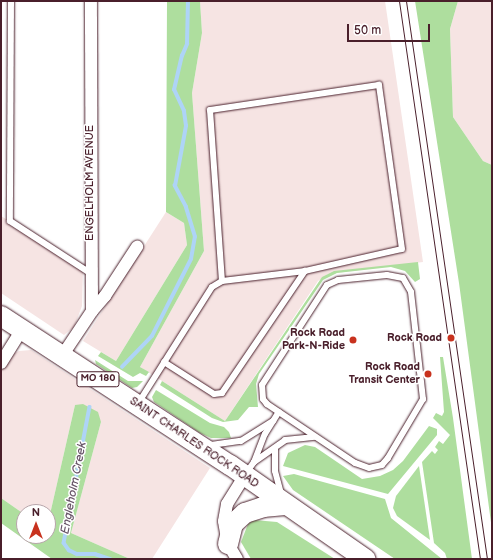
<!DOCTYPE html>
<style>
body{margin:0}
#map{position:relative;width:493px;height:560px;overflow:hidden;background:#fff;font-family:"Balsamiq Sans",sans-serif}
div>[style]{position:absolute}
.built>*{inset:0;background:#f6e4e3}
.green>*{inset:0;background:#aede9e}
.stream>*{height:3.5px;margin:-1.75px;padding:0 1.75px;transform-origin:1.75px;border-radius:1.75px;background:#aed4f7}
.roads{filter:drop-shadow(0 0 1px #4a1f2b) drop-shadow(0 0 1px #4a1f2b)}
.lane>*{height:6px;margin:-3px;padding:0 3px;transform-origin:3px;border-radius:3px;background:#fff}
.street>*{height:12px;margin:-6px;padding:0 6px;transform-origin:6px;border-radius:6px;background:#fff}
.primary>*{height:20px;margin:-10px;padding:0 10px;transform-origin:10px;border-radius:10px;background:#fff}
.tram>*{height:1px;margin:-0.5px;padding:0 0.5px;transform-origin:0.5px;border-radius:0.5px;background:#4a1f2b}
.dots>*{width:11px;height:11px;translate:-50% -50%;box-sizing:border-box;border:2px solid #fff;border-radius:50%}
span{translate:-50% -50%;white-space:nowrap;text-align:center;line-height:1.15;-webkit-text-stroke:3px #fff;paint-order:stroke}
.shield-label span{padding:1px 3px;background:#fff;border:1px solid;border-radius:3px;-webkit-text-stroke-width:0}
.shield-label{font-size:10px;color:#4a1f2b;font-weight:700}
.street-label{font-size:11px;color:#4a1f2b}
.poi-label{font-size:11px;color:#4a1f2b;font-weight:700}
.right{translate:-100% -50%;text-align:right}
.water-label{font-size:12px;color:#685568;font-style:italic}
.frame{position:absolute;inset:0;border:2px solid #4a1f2b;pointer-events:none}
.north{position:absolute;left:16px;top:504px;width:40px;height:40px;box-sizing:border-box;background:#fff;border:1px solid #b7a5aa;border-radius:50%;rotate:0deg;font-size:11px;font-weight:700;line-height:16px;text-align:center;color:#4a1f2b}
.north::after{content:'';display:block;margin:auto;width:14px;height:18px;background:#c8321e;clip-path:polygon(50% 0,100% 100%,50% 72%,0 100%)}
.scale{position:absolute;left:347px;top:24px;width:83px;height:18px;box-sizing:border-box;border:2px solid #4a1f2b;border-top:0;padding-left:5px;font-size:12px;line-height:14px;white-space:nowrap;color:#4a1f2b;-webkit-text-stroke:3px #fff;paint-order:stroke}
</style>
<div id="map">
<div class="built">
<div style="clip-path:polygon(200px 1px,385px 1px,423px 262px,328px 274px,318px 281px,225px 421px,140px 367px,204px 251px,192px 93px,202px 33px)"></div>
<div style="clip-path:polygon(458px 1px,492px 1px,492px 165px,483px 161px,453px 117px,450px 29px)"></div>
<div style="clip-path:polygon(166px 212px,184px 223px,187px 245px,116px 361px,83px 341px)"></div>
<div style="clip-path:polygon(1px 216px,83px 267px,82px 306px,74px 327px,64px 335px,1px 293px)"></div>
<div style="clip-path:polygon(31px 350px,210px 468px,152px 559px,130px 559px,71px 533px,101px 422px,75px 405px,48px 523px,48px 512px,24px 514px,1px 498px,1px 372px,13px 354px,19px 351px)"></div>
</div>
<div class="green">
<div style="clip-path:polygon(167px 1px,200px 1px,202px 33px,192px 93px,204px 251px,140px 367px,149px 372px,146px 376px,140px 373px,133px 377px,98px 356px,101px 352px,116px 361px,187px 245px,184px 223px,166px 212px)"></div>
<div style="clip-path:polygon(415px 1px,458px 1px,450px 29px,453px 117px,483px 161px,492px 165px,492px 530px,459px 283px)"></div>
<div style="clip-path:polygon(418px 262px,420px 279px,415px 282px,405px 271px,391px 267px,337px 273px,323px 280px,259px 374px,256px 384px,258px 407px,249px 407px,238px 420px,223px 422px,212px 418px,160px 385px,162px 381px,225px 421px,322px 277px,334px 271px)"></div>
<div style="clip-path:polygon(440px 357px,443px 357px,453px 418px,472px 559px,447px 559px,445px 553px,434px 543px,422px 462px,432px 451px,435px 454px,438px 450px,435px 447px,439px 441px,443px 444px,450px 435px,433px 418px,436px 413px,442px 416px,444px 412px)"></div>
<div style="clip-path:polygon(95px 360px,128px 381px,143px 381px,137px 387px,132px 388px,96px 364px)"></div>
<div style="clip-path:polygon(156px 390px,210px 423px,224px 427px,229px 432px,231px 438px,211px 438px,200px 433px,154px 402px,152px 397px)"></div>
<div style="clip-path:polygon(83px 404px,98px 412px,101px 422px,71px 533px,130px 559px,52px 559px,1px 523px,1px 498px,24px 514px,24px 536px,48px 536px,48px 523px,75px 405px)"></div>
<div style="clip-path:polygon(429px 426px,437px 429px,437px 435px,388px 494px,283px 466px,288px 453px,305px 445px,315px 447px,362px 479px,380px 476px,393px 470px,403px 461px)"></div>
<div style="clip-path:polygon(419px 466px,430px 540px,397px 516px,393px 508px,396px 496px)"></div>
<div style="clip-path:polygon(294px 474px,385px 499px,391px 518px,442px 559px,395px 559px,293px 490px,283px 476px)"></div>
<div style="clip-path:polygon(254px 520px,277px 522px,335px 559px,251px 559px,241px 542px,248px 524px)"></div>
</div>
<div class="stream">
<div style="left:122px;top:367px;width:43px;rotate:-45.9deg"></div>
<div style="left:152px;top:336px;width:86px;rotate:-63.1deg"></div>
<div style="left:191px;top:259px;width:22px;rotate:-80deg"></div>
<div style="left:195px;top:237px;width:31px;rotate:-107deg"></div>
<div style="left:186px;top:207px;width:24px;rotate:-118deg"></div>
<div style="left:175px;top:186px;width:61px;rotate:-79.6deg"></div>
<div style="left:186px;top:126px;width:15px;rotate:-98deg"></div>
<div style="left:184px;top:111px;width:23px;rotate:-115deg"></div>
<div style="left:174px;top:90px;width:35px;rotate:-77deg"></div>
<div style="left:182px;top:56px;width:13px;rotate:-67deg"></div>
<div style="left:187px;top:44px;width:43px;rotate:-88.7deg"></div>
<div style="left:90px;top:407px;width:138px;rotate:100.8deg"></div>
<div style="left:64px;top:543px;width:9px;rotate:54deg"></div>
<div style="left:69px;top:550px;width:9px;rotate:27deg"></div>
<div style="left:77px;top:554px;width:18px"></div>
<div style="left:95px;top:554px;width:16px;rotate:18deg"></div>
</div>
<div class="roads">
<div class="lane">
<div style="left:11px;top:1px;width:220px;rotate:90.3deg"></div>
<div style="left:10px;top:221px;width:95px;rotate:33deg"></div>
<div style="left:387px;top:275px;width:16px;rotate:11deg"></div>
<div style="left:403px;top:278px;width:16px;rotate:60deg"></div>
<div style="left:411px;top:292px;width:108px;rotate:83.6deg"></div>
<div style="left:423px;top:399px;width:69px;rotate:120.7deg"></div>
<div style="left:388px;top:458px;width:9px;rotate:131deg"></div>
<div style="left:382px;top:465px;width:13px;rotate:167deg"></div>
<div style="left:369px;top:468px;width:15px;rotate:-160deg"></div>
<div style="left:355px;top:463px;width:106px;rotate:-146.2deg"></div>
<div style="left:267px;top:404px;width:6px;rotate:-129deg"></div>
<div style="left:263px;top:399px;width:14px;rotate:-94deg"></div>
<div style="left:262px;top:385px;width:119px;rotate:-57deg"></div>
<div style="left:327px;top:285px;width:12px;rotate:-24deg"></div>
<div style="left:338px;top:280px;width:49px;rotate:-5.8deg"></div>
<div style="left:164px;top:362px;width:59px;rotate:32.6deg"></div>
<div style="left:214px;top:394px;width:8px;rotate:-7deg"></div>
<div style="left:222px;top:393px;width:148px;rotate:-55.8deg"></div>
<div style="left:139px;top:402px;width:136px;rotate:-57.6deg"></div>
<div style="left:212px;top:287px;width:12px;rotate:-31deg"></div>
<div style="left:222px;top:281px;width:84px;rotate:-6.9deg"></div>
<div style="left:305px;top:271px;width:99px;rotate:-12.8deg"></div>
<div style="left:402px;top:249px;width:166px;rotate:-98deg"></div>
<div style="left:379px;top:85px;width:171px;rotate:171.6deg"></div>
<div style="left:210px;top:110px;width:171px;rotate:86deg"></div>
<div style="left:211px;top:445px;width:30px;rotate:-8deg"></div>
<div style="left:241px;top:441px;width:38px;rotate:-32deg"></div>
<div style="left:275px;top:448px;width:23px;rotate:90deg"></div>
<div style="left:275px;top:471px;width:24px;rotate:75deg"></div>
<div style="left:254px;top:462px;width:38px;rotate:-35deg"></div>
<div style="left:285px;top:440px;width:30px;rotate:-6deg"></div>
<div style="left:246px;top:473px;width:14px;rotate:-54deg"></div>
<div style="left:254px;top:462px;width:30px;rotate:-69deg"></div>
<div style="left:265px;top:434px;width:26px;rotate:-58deg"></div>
</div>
<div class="street">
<div style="left:92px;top:311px;width:20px;rotate:-49deg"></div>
<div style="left:105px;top:296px;width:59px;rotate:-56.9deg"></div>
<div style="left:62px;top:356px;width:54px;rotate:-56.3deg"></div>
<div style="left:92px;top:311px;width:310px;rotate:-90.2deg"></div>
<div style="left:1px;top:363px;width:39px;rotate:-58deg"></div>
<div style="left:237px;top:559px;width:17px;rotate:-121deg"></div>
<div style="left:228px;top:544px;width:23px;rotate:-100deg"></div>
<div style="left:224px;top:521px;width:17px;rotate:-80deg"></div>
<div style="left:227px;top:504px;width:34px;rotate:-58deg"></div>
</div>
<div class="primary">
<div style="left:1px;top:316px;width:273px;rotate:33.1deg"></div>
<div style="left:230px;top:465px;width:165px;rotate:34.8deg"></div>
<div style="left:228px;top:544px;width:21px;rotate:-76deg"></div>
<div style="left:233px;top:524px;width:16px;rotate:-43deg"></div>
<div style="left:245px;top:513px;width:19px;rotate:-18deg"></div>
<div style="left:263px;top:507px;width:22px;rotate:-5deg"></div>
</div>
</div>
<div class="tram">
<div style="left:399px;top:1px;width:564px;rotate:81.74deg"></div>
<div style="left:406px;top:1px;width:564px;rotate:81.74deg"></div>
</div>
<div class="dots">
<div style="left:451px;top:338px;background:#c8321e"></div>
<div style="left:353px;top:340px;background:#c8321e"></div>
<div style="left:428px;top:374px;background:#c8321e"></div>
</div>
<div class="shield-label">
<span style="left:98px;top:379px">MO 180</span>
</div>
<div class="street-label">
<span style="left:90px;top:183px;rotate:-90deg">ENGELHOLM AVENUE</span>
<span style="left:194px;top:443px;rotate:34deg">SAINT CHARLES ROCK ROAD</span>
</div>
<div class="poi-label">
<span class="right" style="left:345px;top:340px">Rock Road<br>Park-N-Ride</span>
<span class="right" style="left:442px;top:338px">Rock Road</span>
<span class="right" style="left:420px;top:374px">Rock Road<br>Transit Center</span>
</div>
<div class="water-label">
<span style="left:74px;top:488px;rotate:-79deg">Engleholm Creek</span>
</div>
<div class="frame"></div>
<div class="north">N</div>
<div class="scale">50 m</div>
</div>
